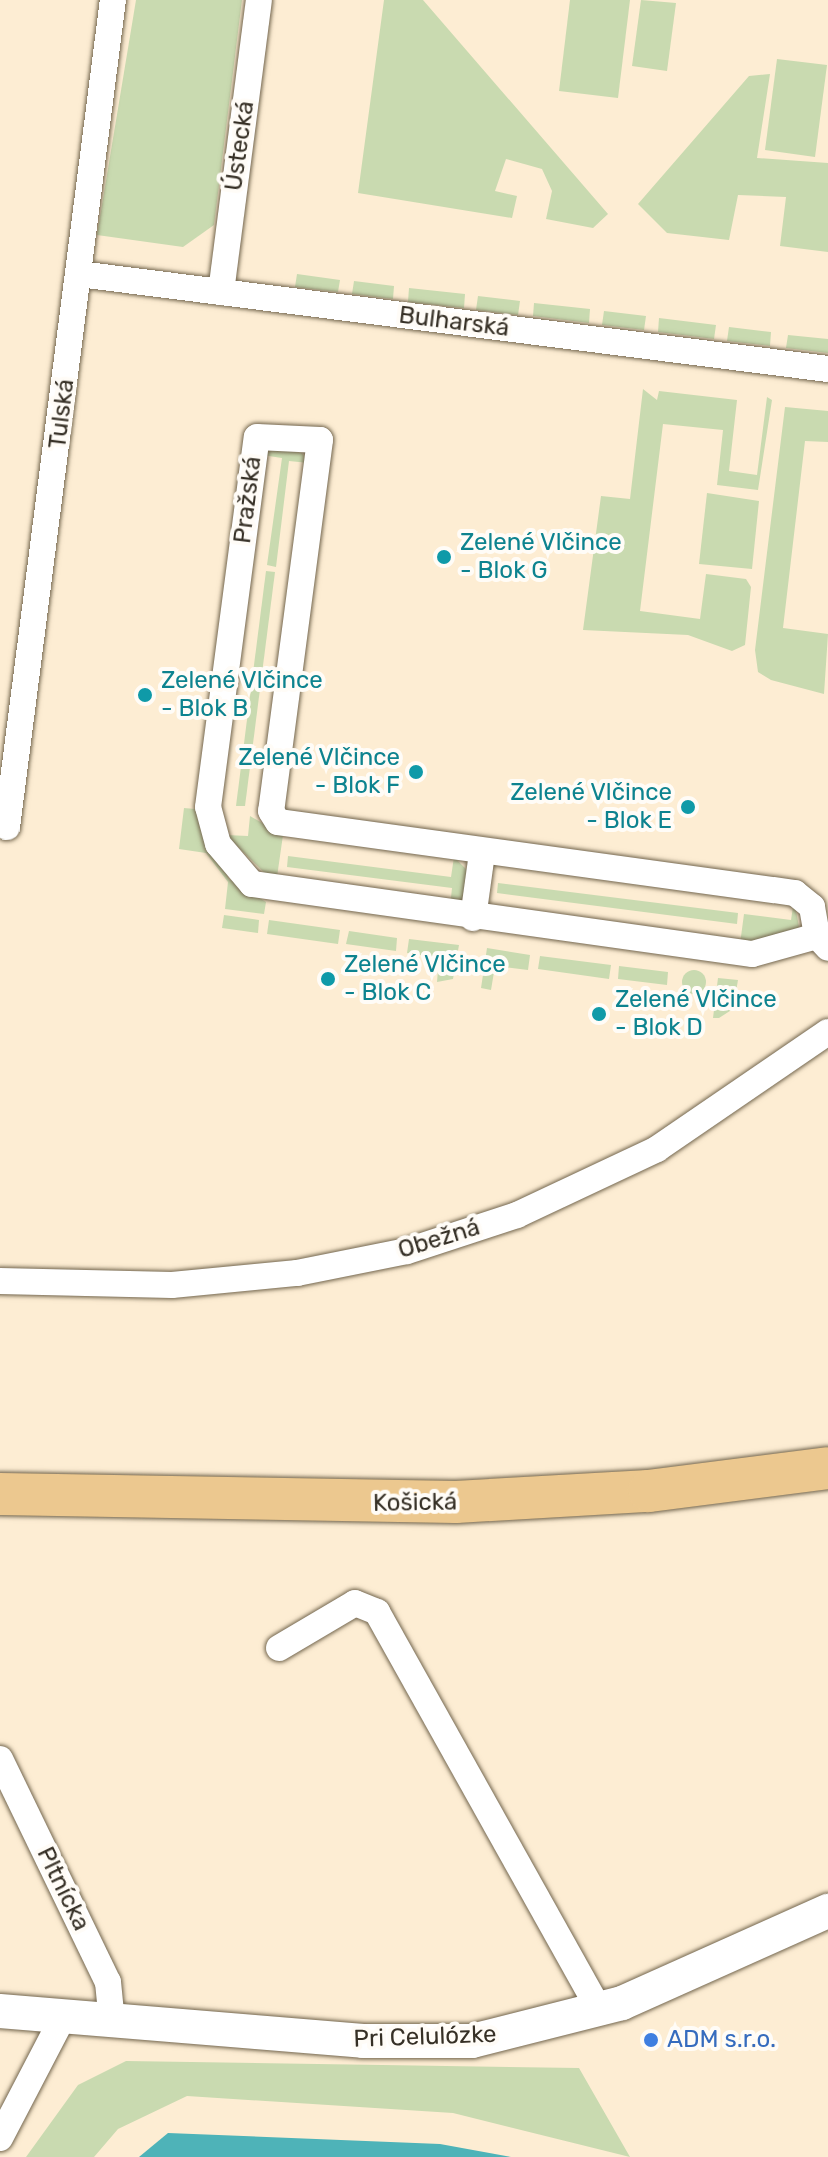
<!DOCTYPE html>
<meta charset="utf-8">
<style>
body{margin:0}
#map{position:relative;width:828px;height:2157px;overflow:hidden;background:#fdedd3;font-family:Rubik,sans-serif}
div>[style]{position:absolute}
.green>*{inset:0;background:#c9dab0}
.round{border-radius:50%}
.water>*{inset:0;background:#4eb3b8}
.roads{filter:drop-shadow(0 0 2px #73664e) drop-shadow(0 0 2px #73664e)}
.minor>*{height:26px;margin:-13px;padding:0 13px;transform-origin:13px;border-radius:13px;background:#fff}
.tertiary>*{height:34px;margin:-17px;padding:0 17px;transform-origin:17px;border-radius:17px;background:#fff}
.primary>*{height:42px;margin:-21px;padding:0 21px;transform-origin:21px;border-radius:21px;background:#ecc88f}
.dots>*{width:22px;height:22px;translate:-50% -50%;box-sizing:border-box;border:4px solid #fffcf7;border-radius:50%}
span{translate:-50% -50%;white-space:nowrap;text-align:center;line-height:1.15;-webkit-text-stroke:8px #fffcf7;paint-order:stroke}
.street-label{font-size:24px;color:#363026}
.culture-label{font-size:24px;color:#0d838f}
.left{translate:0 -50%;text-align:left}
.right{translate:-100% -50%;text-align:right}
.shop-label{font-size:24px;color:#366cbe}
</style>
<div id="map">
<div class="green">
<div style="clip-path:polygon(136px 0,242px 0,214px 225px,183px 247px,97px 235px)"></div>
<div style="clip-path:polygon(384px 0,423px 0,608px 214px,593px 228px,546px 219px,552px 191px,542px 169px,506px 159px,495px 191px,517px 196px,512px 218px,358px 193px)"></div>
<div style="clip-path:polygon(570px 0,630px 0,618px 98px,559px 91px)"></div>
<div style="clip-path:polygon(641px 0,676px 3px,667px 71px,632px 66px)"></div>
<div style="clip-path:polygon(777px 59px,827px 65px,815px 157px,765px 150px)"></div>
<div style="clip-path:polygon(770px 74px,757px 158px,828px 163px,828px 252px,780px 246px,786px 197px,738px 195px,729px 240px,667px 233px,638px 204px,749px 76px)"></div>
<div style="clip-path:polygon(297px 274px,340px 280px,338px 292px,295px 287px)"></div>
<div style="clip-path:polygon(354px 281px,394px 286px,393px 299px,352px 294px)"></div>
<div style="clip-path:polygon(409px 288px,465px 294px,464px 308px,408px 302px)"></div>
<div style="clip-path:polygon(478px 296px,520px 301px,518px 315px,476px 310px)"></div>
<div style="clip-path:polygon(534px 303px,590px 309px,589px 323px,533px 316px)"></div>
<div style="clip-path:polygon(604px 311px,646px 316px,644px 330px,602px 325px)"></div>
<div style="clip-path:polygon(659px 318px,716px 325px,714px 339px,658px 332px)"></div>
<div style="clip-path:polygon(729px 327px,771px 332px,770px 346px,727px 341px)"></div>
<div style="clip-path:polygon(788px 335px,828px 339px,828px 353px,786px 348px)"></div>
<div style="clip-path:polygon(643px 389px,657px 400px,659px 391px,737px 400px,729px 471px,757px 475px,767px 397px,772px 400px,758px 490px,717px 485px,723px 430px,663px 424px,640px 611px,700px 619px,706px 574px,746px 579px,751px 587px,745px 645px,732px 651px,688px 635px,583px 630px,601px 496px,630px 499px)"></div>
<div style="clip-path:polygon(785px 407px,828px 411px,828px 442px,805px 441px,783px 628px,828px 634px,824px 694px,771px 680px,758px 672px,755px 650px)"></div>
<div style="clip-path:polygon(271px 448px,302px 453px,309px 463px,289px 461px,276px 567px,267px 565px,282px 458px,262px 455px)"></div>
<div style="clip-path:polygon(707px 493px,759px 501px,752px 569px,699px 564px)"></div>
<div style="clip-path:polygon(266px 571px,275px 572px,245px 806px,236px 806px)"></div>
<div style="clip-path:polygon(184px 808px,195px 809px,229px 879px,266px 902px,264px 914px,225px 909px,228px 882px,206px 853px,179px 849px)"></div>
<div style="clip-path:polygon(250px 816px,283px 835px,276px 884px,226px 835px,248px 836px)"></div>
<div style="clip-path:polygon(288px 856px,451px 877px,454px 857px,468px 871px,464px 901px,450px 907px,452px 888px,287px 867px)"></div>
<div style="clip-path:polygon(498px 883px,738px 913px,737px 924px,497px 893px)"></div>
<div style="clip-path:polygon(794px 900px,800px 932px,740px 944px,744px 914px,791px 920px)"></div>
<div style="clip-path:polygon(224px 915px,259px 920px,258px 933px,222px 928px)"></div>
<div style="clip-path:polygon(269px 920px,340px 930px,338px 944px,267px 934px)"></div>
<div style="clip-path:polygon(349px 931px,397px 938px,396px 951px,346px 944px)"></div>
<div style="clip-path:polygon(409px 939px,459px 945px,453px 979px,437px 982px,439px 958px,407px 953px)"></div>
<div style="clip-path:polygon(487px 948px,530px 955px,528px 970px,495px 966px,491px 990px,481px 988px)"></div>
<div style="clip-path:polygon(540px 956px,611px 965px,609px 979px,538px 969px)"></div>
<div style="clip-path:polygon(619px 966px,668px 972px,667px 985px,618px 979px)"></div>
<div class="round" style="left:682px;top:970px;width:24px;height:24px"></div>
<div style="clip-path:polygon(718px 978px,738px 980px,733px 1009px,719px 1018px,713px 1018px)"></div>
<div style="clip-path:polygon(126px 2061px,579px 2068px,630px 2157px,453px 2113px,187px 2096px,118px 2129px,94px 2157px,26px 2157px,78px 2085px)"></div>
</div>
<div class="water">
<div style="clip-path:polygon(168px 2133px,440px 2144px,511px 2157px,139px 2157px)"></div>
</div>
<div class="roads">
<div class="minor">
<div style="left:79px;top:274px;width:755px;rotate:7.23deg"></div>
<div style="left:221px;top:292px;width:294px;rotate:-82.6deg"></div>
<div style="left:7px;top:827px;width:834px;rotate:-82.7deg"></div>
<div style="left:473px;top:918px;width:66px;rotate:-82.1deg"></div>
<div style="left:817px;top:936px;width:67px;rotate:164.5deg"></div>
<div style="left:752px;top:954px;width:505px;rotate:-172.03deg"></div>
<div style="left:252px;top:884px;width:52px;rotate:-130.4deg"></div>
<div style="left:218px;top:844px;width:38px;rotate:-105deg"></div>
<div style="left:208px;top:807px;width:373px;rotate:-82.5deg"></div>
<div style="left:257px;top:437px;width:63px;rotate:2.7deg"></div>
<div style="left:320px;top:440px;width:374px;rotate:97.5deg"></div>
<div style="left:271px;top:811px;width:13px;rotate:58deg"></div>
<div style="left:278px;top:822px;width:522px;rotate:7.82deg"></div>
<div style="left:795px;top:893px;width:22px;rotate:39deg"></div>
<div style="left:812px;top:907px;width:29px;rotate:80deg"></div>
<div style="left:817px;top:936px;width:16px;rotate:47deg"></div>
<div style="left:0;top:1281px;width:172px;rotate:1.3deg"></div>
<div style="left:172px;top:1285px;width:126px;rotate:-5.5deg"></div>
<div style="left:297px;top:1273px;width:112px;rotate:-11.3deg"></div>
<div style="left:407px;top:1251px;width:116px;rotate:-18.1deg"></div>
<div style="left:517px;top:1215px;width:155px;rotate:-25.2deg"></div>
<div style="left:657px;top:1149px;width:207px;rotate:-34.4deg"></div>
<div style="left:279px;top:1648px;width:88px;rotate:-30.6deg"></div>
<div style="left:355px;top:1603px;width:24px;rotate:22deg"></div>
<div style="left:377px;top:1612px;width:457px;rotate:60.8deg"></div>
<div style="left:0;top:1759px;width:248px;rotate:64.2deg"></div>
<div style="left:108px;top:1982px;width:41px;rotate:84.4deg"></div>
<div style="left:0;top:2138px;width:132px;rotate:-62.5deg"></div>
</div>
<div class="tertiary">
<div style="left:0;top:2011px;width:364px;rotate:4.7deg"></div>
<div style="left:363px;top:2041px;width:109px"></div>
<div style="left:472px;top:2041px;width:155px;rotate:-14.2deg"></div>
<div style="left:622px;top:2003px;width:226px;rotate:-24.1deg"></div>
</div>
<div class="primary">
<div style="left:0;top:1494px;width:456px;rotate:1deg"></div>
<div style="left:456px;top:1502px;width:193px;rotate:-3.3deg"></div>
<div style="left:649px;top:1491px;width:180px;rotate:-7.3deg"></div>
</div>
</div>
<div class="dots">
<div style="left:444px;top:557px;background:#0f9aa8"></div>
<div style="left:145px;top:695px;background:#0f9aa8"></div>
<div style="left:416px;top:772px;background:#0f9aa8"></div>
<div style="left:688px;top:807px;background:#0f9aa8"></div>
<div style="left:328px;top:979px;background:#0f9aa8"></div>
<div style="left:599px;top:1014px;background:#0f9aa8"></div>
<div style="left:651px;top:2040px;background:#3f7fe0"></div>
</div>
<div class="street-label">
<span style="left:240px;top:146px;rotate:-82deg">Ústecká</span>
<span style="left:454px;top:322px;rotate:7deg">Bulharská</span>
<span style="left:62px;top:414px;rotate:-83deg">Tulská</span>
<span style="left:248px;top:500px;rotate:-83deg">Pražská</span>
<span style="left:439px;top:1239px;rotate:-17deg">Obežná</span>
<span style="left:415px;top:1503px;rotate:-1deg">Košická</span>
<span style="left:63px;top:1889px;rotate:64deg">Pltnícka</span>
<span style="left:425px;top:2037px;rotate:-2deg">Pri Celulózke</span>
</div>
<div class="culture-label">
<span class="left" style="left:460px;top:557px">Zelené Vlčince<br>- Blok G</span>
<span class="left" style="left:161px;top:695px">Zelené Vlčince<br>- Blok B</span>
<span class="right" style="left:400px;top:772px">Zelené Vlčince<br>- Blok F</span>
<span class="right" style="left:672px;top:807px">Zelené Vlčince<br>- Blok E</span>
<span class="left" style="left:344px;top:979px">Zelené Vlčince<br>- Blok C</span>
<span class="left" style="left:615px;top:1014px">Zelené Vlčince<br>- Blok D</span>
</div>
<div class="shop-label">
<span class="left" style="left:667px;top:2040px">ADM s.r.o.</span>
</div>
</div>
